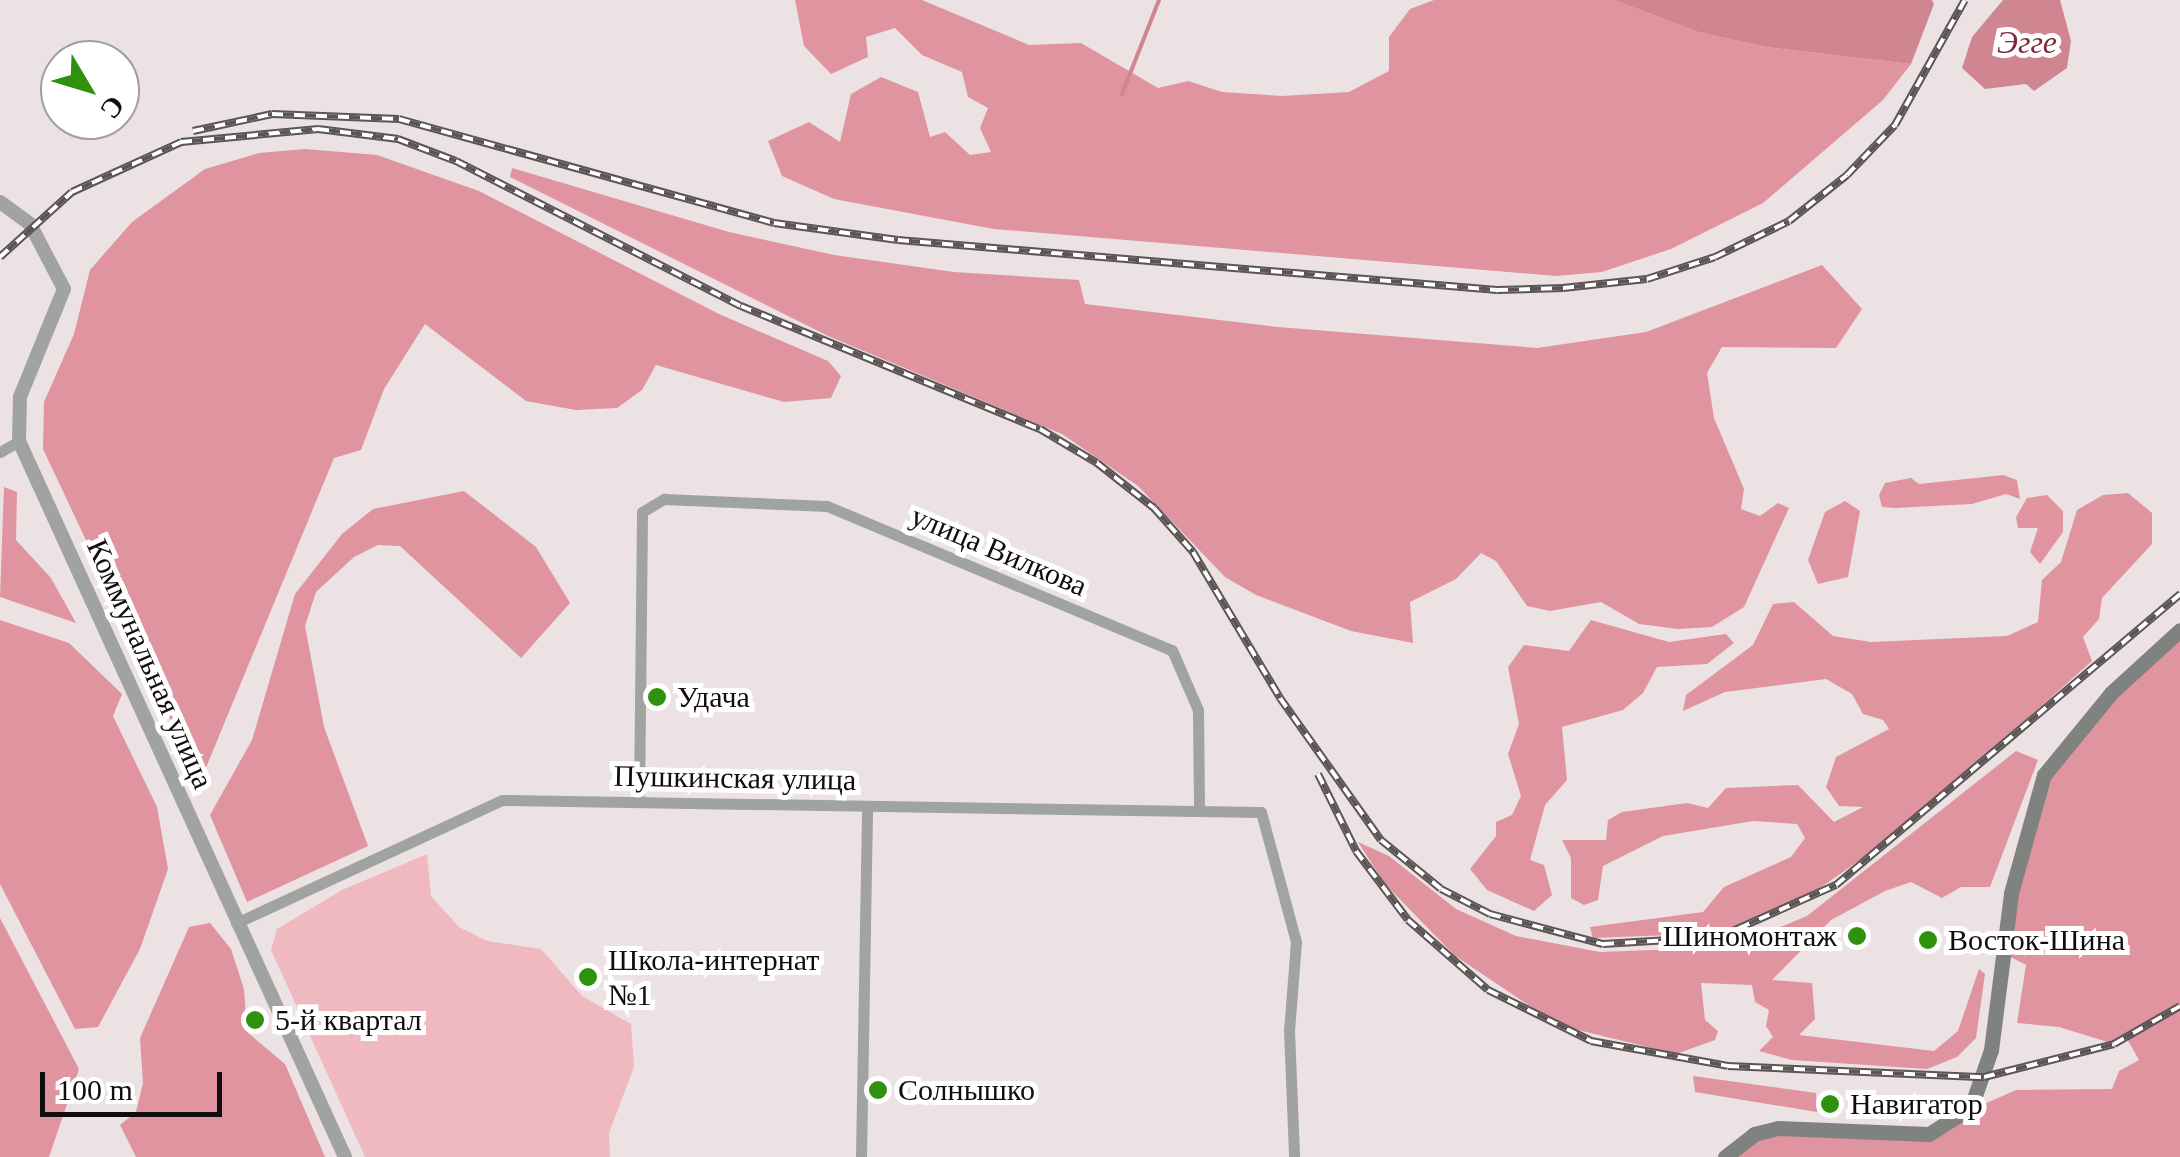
<!DOCTYPE html>
<meta charset="utf-8">
<style>
body{margin:0}
#map{position:relative;width:2180px;height:1157px;overflow:hidden;background:#ece2e3;font-family:Georgia,serif}
div>[style]{position:absolute}
.green>*{inset:0;background:#f0b8bf}
.forest>*{inset:0;background:#df949f}
.water>*{inset:0;background:#cf8691}
.stream>*{height:4px;margin:-2px;padding:0 2px;transform-origin:2px;border-radius:2px;background:#cf8691}
.minor>*{height:11px;margin:-5.5px;padding:0 5.5px;transform-origin:5.5px;border-radius:5.5px;background:#a0a3a0}
.tertiary>*{height:14px;margin:-7px;padding:0 7px;transform-origin:7px;border-radius:7px;background:#a0a3a0}
.secondary>*{height:15px;margin:-7.5px;padding:0 7.5px;transform-origin:7.5px;border-radius:7.5px;background:#7f827e}
.rail>*{height:8px;margin-top:-4px;transform-origin:0;background:repeating-linear-gradient(90deg,#fff 0 11px,#5b5556 0 22px);box-sizing:border-box;border-block:2px solid #5b5556}
.dots>*{width:28px;height:28px;translate:-50% -50%;box-sizing:border-box;border:5px solid #fff;border-radius:50%}
span{translate:-50% -50%;white-space:nowrap;text-align:center;line-height:1.15;-webkit-text-stroke:10px #fff;paint-order:stroke}
.street-label{font-size:30px;color:#110d0e}
.poi-label{font-size:30px;color:#110d0e}
.left{translate:0 -50%;text-align:left}
.right{translate:-100% -50%;text-align:right}
.water-label{font-size:32px;color:#80293d;font-style:italic}
.north{position:absolute;left:40px;top:40px;width:100px;height:100px;box-sizing:border-box;background:#fff;border:2px solid #a09e9f;border-radius:50%;rotate:128deg;font-size:28px;font-weight:700;line-height:40px;text-align:center;color:#110d0e}
.north::after{content:'';display:block;margin:auto;width:35px;height:45px;background:#30910f;clip-path:polygon(50% 0,100% 100%,50% 72%,0 100%)}
.scale{position:absolute;left:40px;top:1072px;width:182px;height:45px;box-sizing:border-box;border:5px solid #110d0e;border-top:0;padding-left:12px;font-size:30px;line-height:35px;white-space:nowrap;color:#110d0e;-webkit-text-stroke:8px #fff;paint-order:stroke}
</style>
<div id="map">
<div class="green">
<div style="clip-path:polygon(427px 854px,431px 896px,459px 927px,487px 941px,541px 949px,582px 996px,631px 1024px,634px 1067px,609px 1133px,610px 1157px,365px 1157px,271px 950px,277px 929px,342px 890px)"></div>
</div>
<div class="forest">
<div style="clip-path:polygon(795px 0,922px 0,1029px 45px,1081px 43px,1158px 88px,1188px 81px,1222px 92px,1282px 96px,1349px 92px,1389px 71px,1389px 37px,1410px 9px,1434px 0,1614px 0,1698px 32px,1766px 47px,1911px 64px,1883px 100px,1763px 203px,1671px 249px,1602px 272px,1556px 276px,994px 229px,834px 199px,782px 176px,768px 141px,809px 122px,840px 142px,851px 94px,881px 77px,918px 92px,930px 137px,945px 132px,970px 155px,991px 152px,980px 128px,988px 108px,968px 97px,962px 72px,922px 55px,895px 28px,866px 37px,868px 57px,831px 74px,804px 46px)"></div>
<div style="clip-path:polygon(305px 149px,377px 155px,479px 191px,719px 314px,828px 361px,841px 376px,831px 398px,784px 402px,656px 365px,642px 390px,617px 408px,576px 410px,526px 401px,425px 324px,384px 389px,361px 450px,334px 458px,200px 782px,43px 449px,44px 402px,74px 334px,90px 270px,132px 222px,205px 169px,259px 153px)"></div>
<div style="clip-path:polygon(512px 168px,729px 232px,834px 255px,954px 272px,1079px 280px,1085px 304px,1278px 327px,1537px 348px,1646px 332px,1822px 265px,1862px 309px,1836px 348px,1722px 347px,1707px 373px,1714px 418px,1744px 489px,1741px 509px,1760px 516px,1778px 503px,1789px 508px,1744px 607px,1712px 627px,1678px 629px,1639px 624px,1601px 602px,1550px 611px,1527px 606px,1496px 561px,1481px 553px,1456px 579px,1410px 602px,1413px 643px,1351px 631px,1256px 595px,1225px 577px,1138px 486px,1062px 434px,828px 336px,510px 177px)"></div>
<div style="clip-path:polygon(2003px 475px,2017px 480px,2020px 499px,2006px 494px,1972px 504px,1896px 508px,1882px 507px,1879px 495px,1885px 483px,1911px 478px,1919px 484px)"></div>
<div style="clip-path:polygon(4px 487px,17px 492px,16px 540px,51px 578px,76px 623px,0 597px)"></div>
<div style="clip-path:polygon(464px 491px,536px 547px,570px 603px,521px 658px,400px 546px,378px 545px,354px 557px,316px 592px,305px 626px,324px 727px,368px 846px,247px 902px,210px 815px,252px 740px,295px 594px,342px 534px,373px 509px)"></div>
<div style="clip-path:polygon(2128px 493px,2152px 513px,2152px 544px,2102px 598px,2099px 619px,2083px 637px,2092px 661px,1898px 833px,1813px 893px,1721px 933px,1593px 938px,1590px 927px,1703px 912px,1724px 887px,1791px 857px,1805px 838px,1797px 824px,1753px 821px,1663px 836px,1603px 866px,1598px 900px,1584px 905px,1571px 898px,1571px 858px,1562px 840px,1606px 840px,1608px 820px,1622px 812px,1687px 803px,1708px 808px,1726px 788px,1798px 785px,1834px 822px,1863px 807px,1839px 806px,1826px 787px,1836px 757px,1889px 729px,1883px 720px,1863px 714px,1852px 694px,1826px 679px,1725px 692px,1683px 711px,1686px 695px,1753px 645px,1773px 604px,1794px 602px,1833px 636px,1871px 642px,2007px 636px,2038px 622px,2042px 580px,2061px 562px,2077px 510px,2103px 495px)"></div>
<div style="clip-path:polygon(2047px 495px,2063px 511px,2063px 532px,2040px 564px,2030px 552px,2038px 528px,2018px 528px,2016px 517px,2027px 498px)"></div>
<div style="clip-path:polygon(1845px 501px,1860px 511px,1848px 577px,1818px 584px,1808px 560px,1825px 512px)"></div>
<div style="clip-path:polygon(0 620px,69px 643px,122px 694px,113px 716px,157px 807px,168px 869px,140px 949px,98px 1027px,75px 1029px,0 884px)"></div>
<div style="clip-path:polygon(1591px 620px,1669px 642px,1726px 634px,1734px 643px,1707px 664px,1657px 667px,1643px 693px,1623px 710px,1562px 727px,1567px 780px,1545px 805px,1530px 860px,1544px 865px,1552px 895px,1534px 911px,1487px 890px,1470px 869px,1496px 836px,1496px 822px,1512px 815px,1521px 796px,1508px 754px,1519px 724px,1508px 667px,1524px 645px,1569px 651px)"></div>
<div style="clip-path:polygon(2180px 630px,2180px 1157px,1725px 1157px,1754px 1134px,1909px 1137px,2016px 1090px,2112px 1089px,2119px 1071px,2139px 1060px,2126px 1037px,2114px 1044px,2059px 1027px,2017px 1023px,2026px 965px,2003px 953px,2044px 775px)"></div>
<div style="clip-path:polygon(2016px 751px,2038px 760px,1990px 887px,1961px 887px,1942px 898px,1911px 882px,1885px 891px,1831px 920px,1772px 980px,1812px 983px,1815px 1019px,1799px 1035px,1934px 1051px,1958px 1031px,1979px 969px,1985px 974px,1976px 1038px,1957px 1057px,1927px 1069px,1792px 1060px,1759px 1051px,1773px 1037px,1766px 1026px,1769px 1010px,1755px 1002px,1752px 985px,1701px 983px,1705px 1020px,1718px 1031px,1715px 1040px,1676px 1054px,1558px 1025px,1454px 955px,1385px 884px,1358px 842px,1389px 856px,1456px 909px,1516px 936px,1600px 952px,1732px 947px,1807px 916px)"></div>
<div style="clip-path:polygon(0 918px,79px 1069px,49px 1157px,0 1157px)"></div>
<div style="clip-path:polygon(210px 923px,231px 949px,244px 989px,247px 1032px,285px 1064px,325px 1157px,136px 1157px,120px 1125px,136px 1112px,143px 1083px,140px 1038px,189px 927px)"></div>
<div style="clip-path:polygon(1693px 1076px,1816px 1093px,1817px 1112px,1695px 1092px)"></div>
</div>
<div class="water">
<div style="clip-path:polygon(1614px 0,1932px 0,1934px 4px,1911px 64px,1766px 47px,1698px 32px)"></div>
<div style="clip-path:polygon(2003px 0,2060px 0,2071px 41px,2067px 68px,2034px 91px,2026px 84px,1985px 89px,1962px 68px,1972px 37px)"></div>
</div>
<div class="stream">
<div style="left:1122px;top:94px;width:101px;rotate:-68.5deg"></div>
</div>
<div class="minor">
<div style="left:0;top:452px;width:22px;rotate:-30deg"></div>
<div style="left:639px;top:802px;width:290px;rotate:-89.4deg"></div>
<div style="left:642px;top:512px;width:26px;rotate:-31deg"></div>
<div style="left:664px;top:499px;width:163px;rotate:2.5deg"></div>
<div style="left:827px;top:506px;width:374px;rotate:22.7deg"></div>
<div style="left:1172px;top:650px;width:65px;rotate:66.6deg"></div>
<div style="left:1198px;top:710px;width:101px;rotate:89.4deg"></div>
<div style="left:236px;top:923px;width:293px;rotate:-24.8deg"></div>
<div style="left:502px;top:800px;width:759px;rotate:0.91deg"></div>
<div style="left:1261px;top:812px;width:135px;rotate:74.9deg"></div>
<div style="left:1296px;top:942px;width:88px;rotate:94.5deg"></div>
<div style="left:1289px;top:1030px;width:127px;rotate:87.7deg"></div>
<div style="left:861px;top:1157px;width:351px;rotate:-89deg"></div>
</div>
<div class="tertiary">
<div style="left:0;top:202px;width:37px;rotate:36deg"></div>
<div style="left:30px;top:224px;width:73px;rotate:62.4deg"></div>
<div style="left:64px;top:289px;width:117px;rotate:112.2deg"></div>
<div style="left:20px;top:397px;width:44px;rotate:91.3deg"></div>
<div style="left:19px;top:441px;width:787px;rotate:65.52deg"></div>
</div>
<div class="secondary">
<div style="left:1725px;top:1157px;width:37px;rotate:-38deg"></div>
<div style="left:1754px;top:1134px;width:25px;rotate:-14deg"></div>
<div style="left:1778px;top:1128px;width:151px;rotate:2.3deg"></div>
<div style="left:1929px;top:1134px;width:50px;rotate:-32.7deg"></div>
<div style="left:1971px;top:1107px;width:60px;rotate:-70.7deg"></div>
<div style="left:1991px;top:1050px;width:158px;rotate:-82.7deg"></div>
<div style="left:2011px;top:893px;width:123px;rotate:-74.4deg"></div>
<div style="left:2044px;top:775px;width:106px;rotate:-50.7deg"></div>
<div style="left:2111px;top:693px;width:93px;rotate:-42.4deg"></div>
</div>
<div class="rail">
<div style="left:193px;top:131px;width:81px;rotate:-12.1deg"></div>
<div style="left:272px;top:114px;width:127px;rotate:2.3deg"></div>
<div style="left:399px;top:119px;width:389px;rotate:15.5deg"></div>
<div style="left:774px;top:223px;width:125px;rotate:7.8deg"></div>
<div style="left:898px;top:240px;width:601px;rotate:4.77deg"></div>
<div style="left:1497px;top:290px;width:66px;rotate:-1.7deg"></div>
<div style="left:1563px;top:288px;width:84px;rotate:-6.1deg"></div>
<div style="left:1647px;top:279px;width:71px;rotate:-17.9deg"></div>
<div style="left:1715px;top:257px;width:82px;rotate:-25.9deg"></div>
<div style="left:1789px;top:221px;width:74px;rotate:-38.4deg"></div>
<div style="left:1847px;top:175px;width:69px;rotate:-46.2deg"></div>
<div style="left:1895px;top:125px;width:143px;rotate:-60.8deg"></div>
<div style="left:0;top:257px;width:97px;rotate:-42.1deg"></div>
<div style="left:72px;top:192px;width:120px;rotate:-24.6deg"></div>
<div style="left:181px;top:142px;width:138px;rotate:-5.4deg"></div>
<div style="left:318px;top:129px;width:81px;rotate:7.1deg"></div>
<div style="left:398px;top:139px;width:62px;rotate:20.8deg"></div>
<div style="left:456px;top:161px;width:320px;rotate:27deg"></div>
<div style="left:741px;top:306px;width:323px;rotate:22.4deg"></div>
<div style="left:1040px;top:429px;width:66px;rotate:30.8deg"></div>
<div style="left:1097px;top:463px;width:73px;rotate:38.3deg"></div>
<div style="left:1154px;top:508px;width:59px;rotate:48.4deg"></div>
<div style="left:1193px;top:552px;width:170px;rotate:59.2deg"></div>
<div style="left:1280px;top:698px;width:174px;rotate:54.6deg"></div>
<div style="left:1381px;top:840px;width:77px;rotate:39.2deg"></div>
<div style="left:1441px;top:889px;width:55px;rotate:27deg"></div>
<div style="left:1490px;top:914px;width:117px;rotate:14.9deg"></div>
<div style="left:1603px;top:944px;width:116px;rotate:-3.5deg"></div>
<div style="left:1719px;top:937px;width:128px;rotate:-24deg"></div>
<div style="left:1836px;top:885px;width:451px;rotate:-40.2deg"></div>
<div style="left:1318px;top:774px;width:86px;rotate:63.7deg"></div>
<div style="left:1356px;top:851px;width:86px;rotate:53deg"></div>
<div style="left:1408px;top:920px;width:106px;rotate:41.2deg"></div>
<div style="left:1488px;top:990px;width:115px;rotate:26.3deg"></div>
<div style="left:1591px;top:1041px;width:139px;rotate:10.3deg"></div>
<div style="left:1728px;top:1066px;width:256px;rotate:2.5deg"></div>
<div style="left:1984px;top:1077px;width:134px;rotate:-14.2deg"></div>
<div style="left:2114px;top:1044px;width:76px;rotate:-29.9deg"></div>
</div>
<div class="dots">
<div style="left:657px;top:697px;background:#30910f"></div>
<div style="left:1857px;top:936px;background:#30910f"></div>
<div style="left:1928px;top:940px;background:#30910f"></div>
<div style="left:588px;top:977px;background:#30910f"></div>
<div style="left:255px;top:1020px;background:#30910f"></div>
<div style="left:878px;top:1090px;background:#30910f"></div>
<div style="left:1830px;top:1104px;background:#30910f"></div>
</div>
<div class="street-label">
<span style="left:999px;top:551px;rotate:23deg">улица Вилкова</span>
<span style="left:150px;top:664px;rotate:66deg">Коммунальная улица</span>
<span style="left:735px;top:778px;rotate:1deg">Пушкинская улица</span>
</div>
<div class="poi-label">
<span class="left" style="left:677px;top:697px">Удача</span>
<span class="right" style="left:1837px;top:936px">Шиномонтаж</span>
<span class="left" style="left:1948px;top:940px">Восток-Шина</span>
<span class="left" style="left:608px;top:977px">Школа-интернат<br>№1</span>
<span class="left" style="left:275px;top:1020px">5-й квартал</span>
<span class="left" style="left:898px;top:1090px">Солнышко</span>
<span class="left" style="left:1850px;top:1104px">Навигатор</span>
</div>
<div class="water-label">
<span style="left:2027px;top:42px">Эгге</span>
</div>
<div class="north">С</div>
<div class="scale">100 m</div>
</div>
